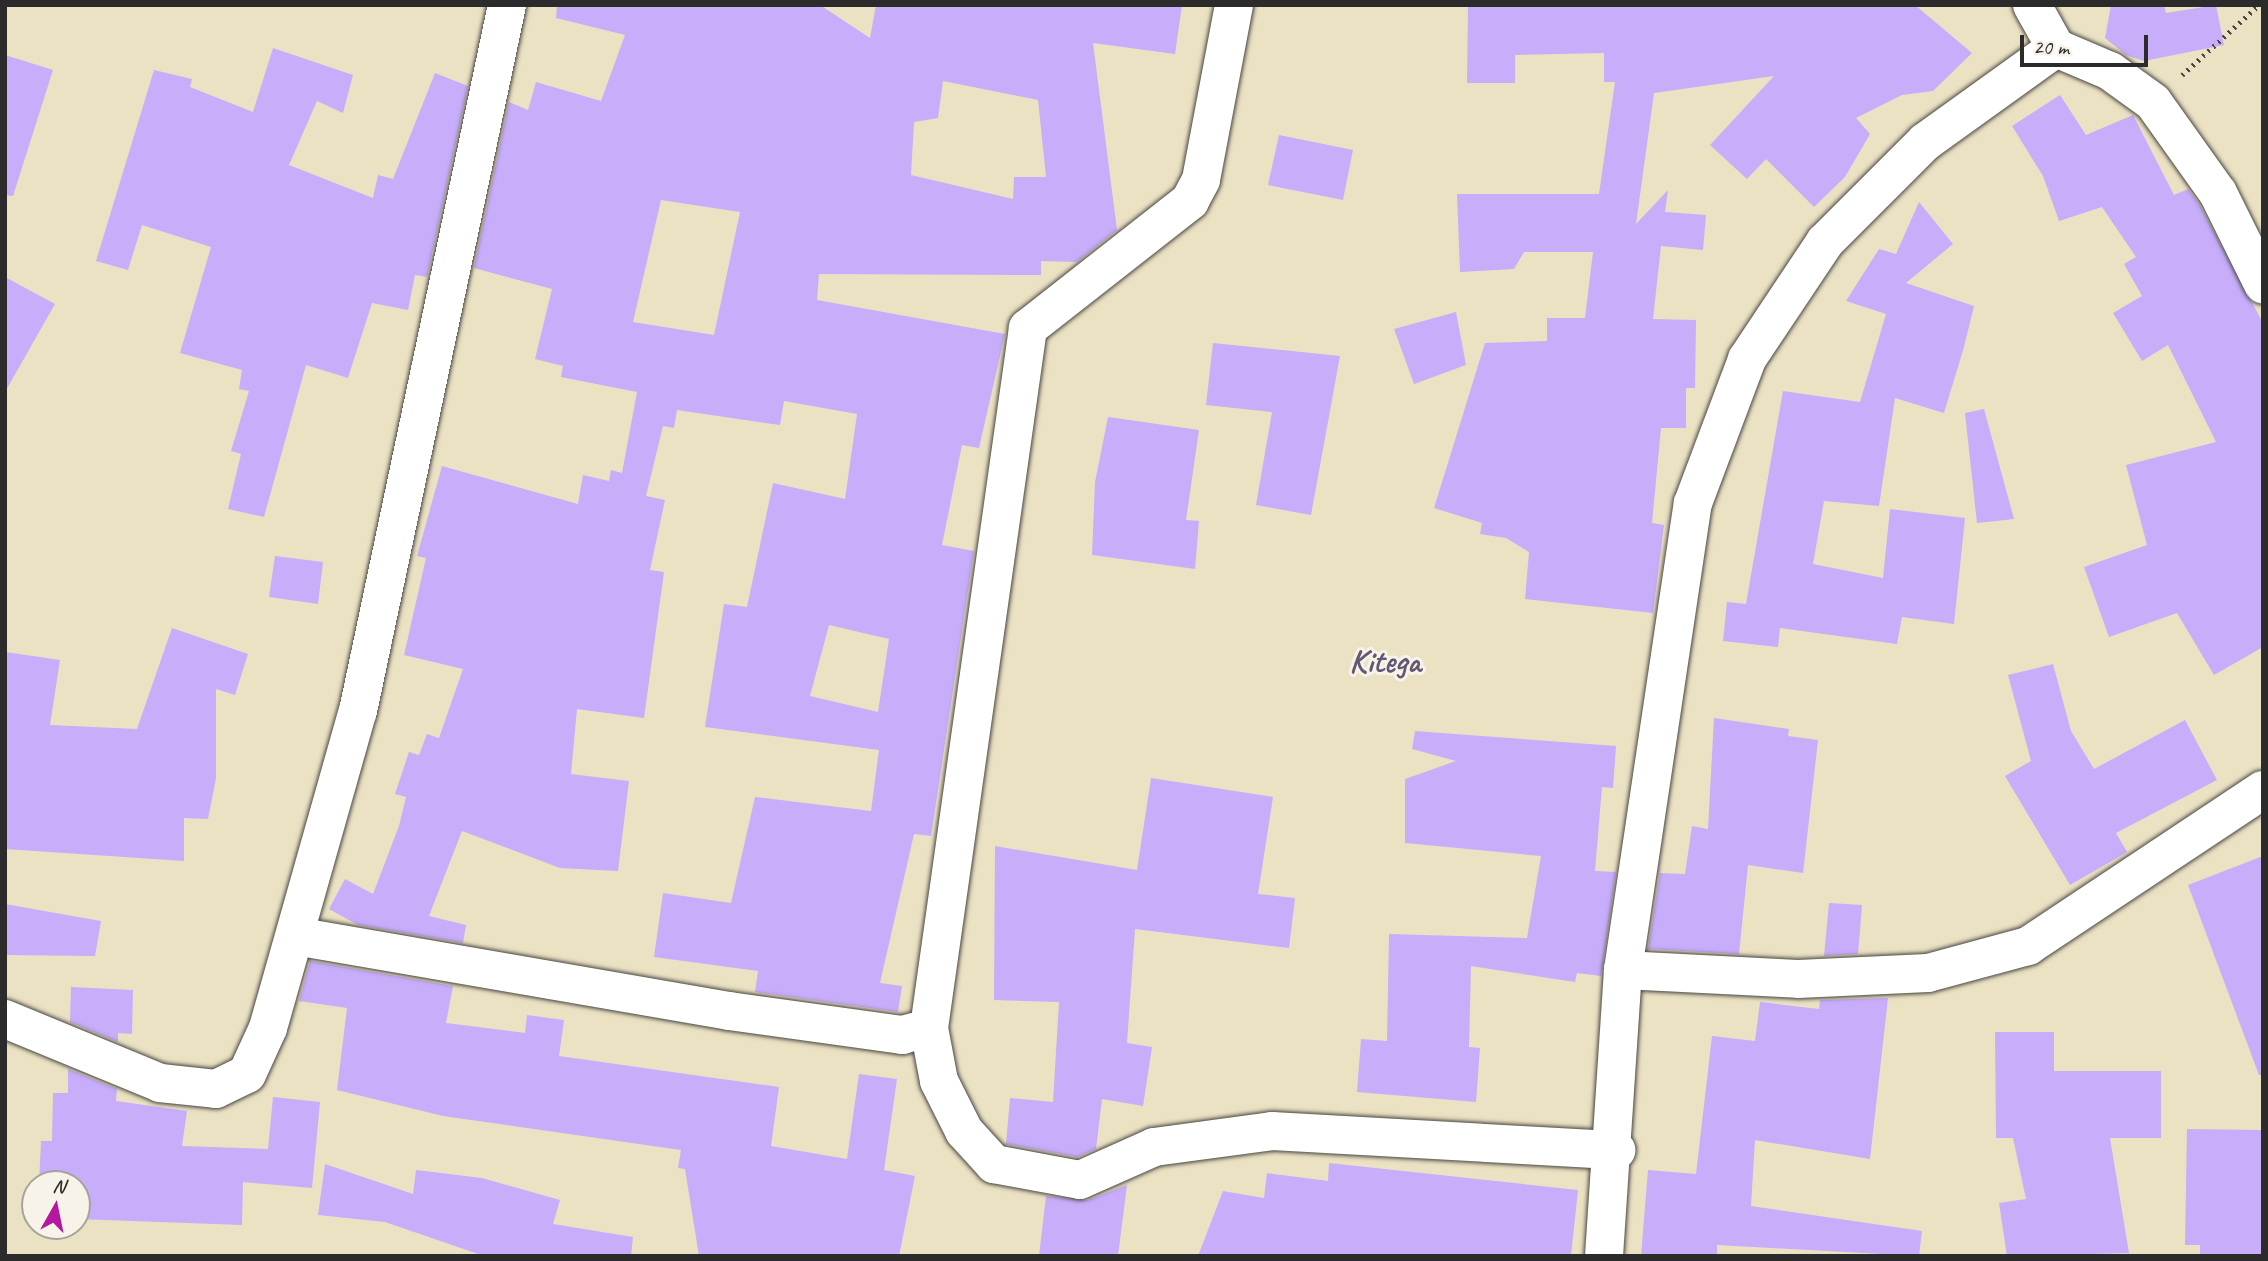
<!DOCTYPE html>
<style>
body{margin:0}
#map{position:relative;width:2268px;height:1261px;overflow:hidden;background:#ebe2c3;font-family:Caveat,sans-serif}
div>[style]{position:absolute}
.building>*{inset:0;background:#c7adfa}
.path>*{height:4.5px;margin-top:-2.25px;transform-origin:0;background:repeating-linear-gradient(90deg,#484642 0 2px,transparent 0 7px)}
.roads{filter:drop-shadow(0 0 2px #484642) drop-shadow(0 0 2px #484642)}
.street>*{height:38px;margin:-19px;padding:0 19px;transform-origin:19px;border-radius:19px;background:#fff}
span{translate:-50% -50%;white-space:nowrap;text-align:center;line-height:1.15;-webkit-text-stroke:6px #f7f3e8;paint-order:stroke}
.quarter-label{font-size:33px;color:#625873;font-weight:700}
.frame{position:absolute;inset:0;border:7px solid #2b2b2b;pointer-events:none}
.north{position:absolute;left:21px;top:1170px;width:70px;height:70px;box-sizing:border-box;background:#f7f3e8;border:2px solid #a5a39c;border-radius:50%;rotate:9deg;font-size:19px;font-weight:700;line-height:28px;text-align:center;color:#2b2b2b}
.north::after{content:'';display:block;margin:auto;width:24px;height:32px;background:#b5179e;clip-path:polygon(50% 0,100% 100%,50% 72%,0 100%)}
.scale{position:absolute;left:2020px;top:35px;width:128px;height:32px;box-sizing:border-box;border:4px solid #2b2b2b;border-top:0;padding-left:9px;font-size:21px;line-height:24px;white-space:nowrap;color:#2b2b2b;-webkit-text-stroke:5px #f7f3e8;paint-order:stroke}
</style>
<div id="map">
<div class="building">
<div style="clip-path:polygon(evenodd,557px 5px,820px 5px,870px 38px,876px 5px,1182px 5px,1175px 54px,1093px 43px,1117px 230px,1077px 262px,1041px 261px,1041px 275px,819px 274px,817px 300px,1005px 334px,979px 448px,962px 445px,942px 545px,974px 551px,931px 836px,914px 834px,880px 983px,902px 986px,898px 1012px,755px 992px,758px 971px,654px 957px,663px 893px,731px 903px,755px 797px,871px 811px,879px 750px,705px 727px,724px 604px,747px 607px,773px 483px,845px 499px,857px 414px,784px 401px,780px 425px,677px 410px,674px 428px,663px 426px,646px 496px,665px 500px,650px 570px,664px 572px,644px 718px,577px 709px,571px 774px,629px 781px,618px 871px,560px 868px,462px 831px,429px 916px,466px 925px,463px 943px,358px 925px,329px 909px,345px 879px,373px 894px,399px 826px,406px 797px,395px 794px,409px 752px,419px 755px,427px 734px,439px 738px,463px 669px,404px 655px,426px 558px,417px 556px,442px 466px,578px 504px,583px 475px,609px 481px,611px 470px,622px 473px,637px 392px,561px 377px,563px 366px,535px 359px,552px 289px,474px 268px,509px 102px,528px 110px,536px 82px,601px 101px,625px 35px,556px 18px,557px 5px,943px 81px,1038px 100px,1046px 177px,1014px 177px,1013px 199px,911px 175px,914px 122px,938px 118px,943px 81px,557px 5px,661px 200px,740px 212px,714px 335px,633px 322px,661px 200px,557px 5px,829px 625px,889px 639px,878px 712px,810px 696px,829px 625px)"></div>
<div style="clip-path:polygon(1468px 5px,1915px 5px,1972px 53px,1933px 91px,1902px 95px,1856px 118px,1870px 134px,1845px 177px,1814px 207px,1766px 159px,1747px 179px,1710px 145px,1774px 76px,1654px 93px,1636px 224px,1668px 190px,1665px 212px,1706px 215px,1703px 250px,1661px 246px,1653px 319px,1696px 320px,1695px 388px,1686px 388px,1686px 428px,1661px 428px,1652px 523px,1664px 525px,1653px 613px,1525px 599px,1529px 552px,1506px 538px,1480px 534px,1482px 523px,1434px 508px,1485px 343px,1547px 341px,1547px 318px,1585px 318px,1593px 252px,1524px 252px,1514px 269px,1460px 272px,1457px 194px,1599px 194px,1615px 82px,1604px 82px,1604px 53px,1515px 55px,1515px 83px,1467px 83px)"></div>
<div style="clip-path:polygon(2111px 5px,2164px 5px,2166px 13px,2216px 5px,2224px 45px,2144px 61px,2126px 55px,2105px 38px)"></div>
<div style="clip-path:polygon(273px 48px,353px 75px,343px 113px,317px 101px,289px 165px,373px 198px,378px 175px,393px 179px,435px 73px,468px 86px,427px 277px,415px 275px,408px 310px,372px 303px,348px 378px,306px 365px,264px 517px,228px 509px,241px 454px,231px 451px,249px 391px,239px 389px,242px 370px,180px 353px,211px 247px,142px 225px,128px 270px,96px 261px,154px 70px,192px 79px,190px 87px,253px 112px)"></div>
<div style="clip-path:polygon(5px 55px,53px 70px,13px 196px,5px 195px)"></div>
<div style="clip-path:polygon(2060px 95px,2086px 135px,2133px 115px,2174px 195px,2188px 189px,2199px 204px,2263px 323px,2263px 647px,2214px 675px,2177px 613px,2109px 637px,2084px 567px,2147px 545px,2126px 465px,2216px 442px,2168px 345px,2142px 361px,2113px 313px,2142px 296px,2124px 264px,2136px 257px,2102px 207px,2059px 221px,2043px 176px,2012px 126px)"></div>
<div style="clip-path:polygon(1279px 135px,1353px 150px,1343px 200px,1268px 185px)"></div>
<div style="clip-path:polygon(1919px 202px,1953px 244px,1906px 283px,1974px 306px,1964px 347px,1944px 413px,1895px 398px,1879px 506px,1824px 501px,1813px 564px,1883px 578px,1890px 509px,1965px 518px,1954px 624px,1902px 617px,1897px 644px,1780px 628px,1778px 647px,1723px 641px,1727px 602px,1746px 604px,1783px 391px,1860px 402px,1886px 314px,1846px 301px,1879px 249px,1896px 254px)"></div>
<div style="clip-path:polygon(5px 277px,55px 304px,5px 392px)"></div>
<div style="clip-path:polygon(1456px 312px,1466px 365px,1414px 384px,1394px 329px)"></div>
<div style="clip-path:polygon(1213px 343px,1340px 356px,1311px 515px,1256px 505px,1272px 412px,1206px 405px)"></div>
<div style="clip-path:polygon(1984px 409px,2014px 519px,1977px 523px,1965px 413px)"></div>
<div style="clip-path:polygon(1108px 417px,1199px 430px,1186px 520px,1199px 521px,1195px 569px,1092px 555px,1095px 482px)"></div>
<div style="clip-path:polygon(275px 556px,323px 562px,318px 604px,269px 597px)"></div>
<div style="clip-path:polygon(172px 628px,248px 654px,235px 695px,216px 689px,216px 778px,208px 819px,184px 818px,184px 861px,5px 849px,5px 652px,60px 660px,50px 725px,137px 729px)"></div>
<div style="clip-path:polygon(2053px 664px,2071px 731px,2094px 769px,2185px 720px,2217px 780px,2116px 833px,2127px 852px,2070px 885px,2005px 776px,2031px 761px,2008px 675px)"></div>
<div style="clip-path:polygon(1714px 718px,1789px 729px,1788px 736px,1818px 740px,1803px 873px,1748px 865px,1739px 954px,1648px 949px,1660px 873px,1685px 874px,1692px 826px,1708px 829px)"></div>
<div style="clip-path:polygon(1415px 731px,1616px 746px,1613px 788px,1602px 787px,1595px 871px,1616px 872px,1601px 976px,1577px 973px,1575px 982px,1471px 966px,1469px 1047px,1480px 1048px,1476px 1102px,1357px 1092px,1361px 1039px,1387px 1041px,1389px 934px,1527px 938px,1541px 856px,1405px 843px,1405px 779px,1456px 761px,1412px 749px)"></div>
<div style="clip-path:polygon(1151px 778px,1273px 797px,1258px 894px,1295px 898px,1289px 948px,1135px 929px,1127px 1043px,1152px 1047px,1143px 1106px,1102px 1099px,1096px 1149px,1077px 1157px,1006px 1144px,1010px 1098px,1053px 1102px,1059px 1002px,994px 1000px,995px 846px,1137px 870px)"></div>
<div style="clip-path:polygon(2263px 856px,2263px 1075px,2259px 1075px,2188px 885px)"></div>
<div style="clip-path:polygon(1829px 903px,1862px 905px,1858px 954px,1824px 956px)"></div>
<div style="clip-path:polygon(5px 904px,101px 921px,95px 956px,5px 955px)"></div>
<div style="clip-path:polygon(310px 961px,453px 986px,446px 1023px,525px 1033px,527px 1015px,564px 1020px,559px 1056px,779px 1087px,771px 1146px,847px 1159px,859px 1074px,897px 1079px,884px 1170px,915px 1176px,899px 1256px,699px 1256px,685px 1169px,678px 1168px,681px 1150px,443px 1116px,337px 1090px,347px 1008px,299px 1001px)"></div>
<div style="clip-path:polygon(71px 987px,133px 990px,132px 1034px,118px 1033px,118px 1042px,70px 1022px)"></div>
<div style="clip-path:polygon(1888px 998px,1870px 1159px,1755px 1140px,1751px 1206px,1922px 1231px,1919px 1256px,1717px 1245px,1717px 1256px,1641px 1256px,1648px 1170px,1696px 1174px,1712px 1036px,1755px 1041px,1760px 1002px,1819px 1009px,1820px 1000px)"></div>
<div style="clip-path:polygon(1995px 1032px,2054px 1032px,2054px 1071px,2161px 1071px,2161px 1138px,2110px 1138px,2129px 1253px,2007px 1256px,1999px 1203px,2026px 1199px,2013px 1138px,1996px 1138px)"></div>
<div style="clip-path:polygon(68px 1069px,117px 1089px,116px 1101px,187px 1111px,182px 1146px,268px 1149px,273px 1097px,320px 1102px,312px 1188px,243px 1182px,242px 1225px,77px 1219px,77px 1184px,39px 1184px,41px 1141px,52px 1141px,53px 1093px,68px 1093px)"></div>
<div style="clip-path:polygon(2187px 1129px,2263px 1130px,2263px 1256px,2200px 1256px,2200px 1245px,2185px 1245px)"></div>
<div style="clip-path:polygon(1329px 1163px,1578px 1190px,1571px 1256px,1198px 1256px,1223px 1191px,1264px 1198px,1267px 1173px,1328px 1181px)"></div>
<div style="clip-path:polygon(325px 1164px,413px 1194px,416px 1170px,482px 1178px,560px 1200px,553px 1224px,633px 1237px,631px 1256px,484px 1256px,385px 1222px,318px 1215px)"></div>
<div style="clip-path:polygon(1127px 1185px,1118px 1256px,1039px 1256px,1046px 1196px,1088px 1200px)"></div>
</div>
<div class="path">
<div style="left:2182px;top:75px;width:104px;rotate:-42.3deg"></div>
</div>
<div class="roads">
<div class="street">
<div style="left:1234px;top:5px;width:178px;rotate:100.7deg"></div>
<div style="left:1201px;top:180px;width:24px;rotate:118deg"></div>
<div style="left:1190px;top:201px;width:206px;rotate:141.9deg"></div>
<div style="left:1028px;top:328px;width:707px;rotate:98.05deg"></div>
<div style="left:929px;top:1028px;width:54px;rotate:79.3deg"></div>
<div style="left:939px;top:1081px;width:56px;rotate:63.4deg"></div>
<div style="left:964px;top:1131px;width:45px;rotate:47.7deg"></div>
<div style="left:994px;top:1164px;width:87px;rotate:10.5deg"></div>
<div style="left:1080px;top:1180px;width:81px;rotate:-24deg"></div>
<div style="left:1154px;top:1147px;width:119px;rotate:-7.7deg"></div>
<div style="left:1272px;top:1131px;width:345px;rotate:3.2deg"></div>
<div style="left:2056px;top:48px;width:59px;rotate:23.1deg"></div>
<div style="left:2110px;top:71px;width:53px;rotate:35.8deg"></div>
<div style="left:2153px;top:102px;width:112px;rotate:54.5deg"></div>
<div style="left:2218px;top:193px;width:102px;rotate:63.7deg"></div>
<div style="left:295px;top:936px;width:440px;rotate:9.8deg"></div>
<div style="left:729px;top:1011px;width:175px;rotate:7.9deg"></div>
<div style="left:902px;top:1035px;width:28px;rotate:-15deg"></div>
<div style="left:1623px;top:970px;width:175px;rotate:2.9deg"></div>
<div style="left:1798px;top:979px;width:130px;rotate:-2.6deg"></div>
<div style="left:1928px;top:973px;width:104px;rotate:-15.1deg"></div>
<div style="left:2028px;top:946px;width:282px;rotate:-33.6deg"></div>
<div style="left:5px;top:1019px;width:168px;rotate:22.4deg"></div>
<div style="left:160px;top:1083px;width:56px;rotate:6.1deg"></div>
<div style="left:216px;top:1089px;width:34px;rotate:-26deg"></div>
<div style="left:247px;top:1074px;width:51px;rotate:-65.5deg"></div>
<div style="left:268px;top:1028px;width:330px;rotate:-74.2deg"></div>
<div style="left:358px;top:711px;width:722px;rotate:-78.08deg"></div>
<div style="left:1604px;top:1256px;width:287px;rotate:-86.2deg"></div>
<div style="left:1623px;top:970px;width:472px;rotate:-81.5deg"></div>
<div style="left:1693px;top:503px;width:154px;rotate:-69.4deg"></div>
<div style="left:1747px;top:359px;width:141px;rotate:-56.3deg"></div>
<div style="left:1825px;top:242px;width:141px;rotate:-45deg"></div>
<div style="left:1925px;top:142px;width:161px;rotate:-35.7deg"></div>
<div style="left:2056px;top:48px;width:49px;rotate:-119.2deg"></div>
</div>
</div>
<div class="quarter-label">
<span style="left:1385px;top:662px">Kitega</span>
</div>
<div class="frame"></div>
<div class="north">N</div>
<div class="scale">20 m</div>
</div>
